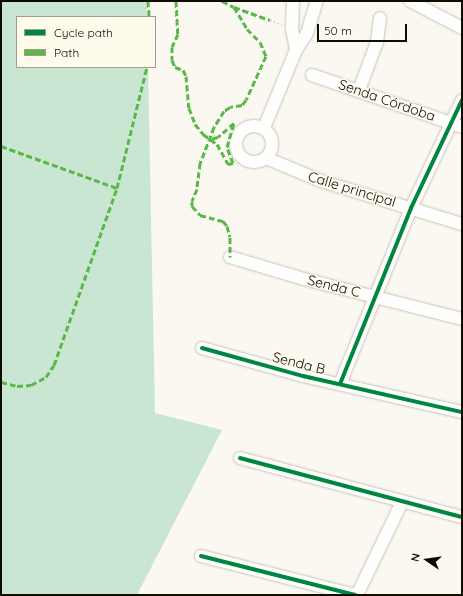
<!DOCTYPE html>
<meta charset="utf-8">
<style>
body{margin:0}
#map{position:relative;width:463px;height:596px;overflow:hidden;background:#faf8f0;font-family:Quicksand,sans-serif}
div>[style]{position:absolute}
.green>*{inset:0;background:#c9e6d2}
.path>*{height:2px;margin-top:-1px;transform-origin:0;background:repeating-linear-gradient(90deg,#d8d7d4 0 2px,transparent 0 4px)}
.roads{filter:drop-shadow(0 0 1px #c7c4ba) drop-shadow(0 0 1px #c7c4ba)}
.minor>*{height:12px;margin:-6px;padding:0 6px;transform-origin:6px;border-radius:6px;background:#fefefd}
.minor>.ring{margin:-6px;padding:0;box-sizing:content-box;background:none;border:12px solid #fefefd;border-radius:50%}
.quiet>*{height:3px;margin-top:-1.5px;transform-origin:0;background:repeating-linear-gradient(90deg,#58b947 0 6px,transparent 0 9px)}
.cycleway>*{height:4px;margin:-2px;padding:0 2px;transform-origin:2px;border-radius:2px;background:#00873e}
span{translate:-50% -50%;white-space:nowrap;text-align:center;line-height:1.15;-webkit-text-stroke:3px #fefaec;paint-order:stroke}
.street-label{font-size:14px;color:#100c02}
.frame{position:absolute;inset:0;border:2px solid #100c02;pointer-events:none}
.legend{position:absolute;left:16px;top:16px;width:140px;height:52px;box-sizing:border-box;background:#fefaec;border:1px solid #9f9b8e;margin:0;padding:5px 7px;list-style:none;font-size:12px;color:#100c02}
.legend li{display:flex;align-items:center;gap:8px;height:20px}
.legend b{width:20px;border:1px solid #9f9b8e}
.north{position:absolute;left:407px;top:540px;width:40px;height:40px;-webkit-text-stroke:3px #fefaec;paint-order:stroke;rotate:283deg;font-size:11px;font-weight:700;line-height:16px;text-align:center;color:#100c02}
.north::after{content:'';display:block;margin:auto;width:14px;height:18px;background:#100c02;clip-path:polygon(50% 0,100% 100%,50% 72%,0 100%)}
.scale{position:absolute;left:317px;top:24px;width:90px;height:18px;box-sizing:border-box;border:2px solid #100c02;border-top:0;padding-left:5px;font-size:12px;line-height:14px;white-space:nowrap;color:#100c02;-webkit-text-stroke:3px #fefaec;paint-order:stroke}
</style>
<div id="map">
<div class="green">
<div style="clip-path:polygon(1px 1px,147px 1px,147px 17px,17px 17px,17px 67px,148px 67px,155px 413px,222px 430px,137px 595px,1px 595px)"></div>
</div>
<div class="path">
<div style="left:270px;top:20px;width:13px;rotate:23deg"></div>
</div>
<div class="roads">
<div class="minor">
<div style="left:293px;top:1px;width:28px;rotate:92deg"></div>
<div style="left:292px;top:29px;width:21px;rotate:79deg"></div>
<div style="left:410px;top:1px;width:59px;rotate:27.4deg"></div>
<div style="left:312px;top:75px;width:159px;rotate:19.1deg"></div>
<div style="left:359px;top:90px;width:51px;rotate:-69.4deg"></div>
<div style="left:377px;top:42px;width:24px;rotate:-83deg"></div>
<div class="ring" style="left:236px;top:126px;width:24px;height:24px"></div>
<div style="left:264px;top:128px;width:84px;rotate:-67.7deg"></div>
<div style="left:296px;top:50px;width:20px;rotate:-57deg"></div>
<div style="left:307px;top:33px;width:34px;rotate:-73deg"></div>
<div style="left:266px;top:158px;width:60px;rotate:22.7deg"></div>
<div style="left:321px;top:181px;width:147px;rotate:17deg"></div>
<div style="left:230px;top:257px;width:77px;rotate:16.6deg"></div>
<div style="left:304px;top:279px;width:163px;rotate:14.2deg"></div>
<div style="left:202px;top:348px;width:105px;rotate:15.5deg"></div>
<div style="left:303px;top:376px;width:163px;rotate:12.8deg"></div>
<div style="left:340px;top:384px;width:190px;rotate:-68deg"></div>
<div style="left:411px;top:208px;width:119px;rotate:-64.7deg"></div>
<div style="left:240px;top:458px;width:230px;rotate:14.9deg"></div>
<div style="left:201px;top:556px;width:159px;rotate:14.2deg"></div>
<div style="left:357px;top:595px;width:103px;rotate:-64.2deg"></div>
</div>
</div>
<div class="quiet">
<div style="left:148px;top:1px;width:16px;rotate:86deg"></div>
<div style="left:176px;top:1px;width:33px;rotate:87deg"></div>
<div style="left:178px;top:34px;width:14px;rotate:115deg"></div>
<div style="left:172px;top:47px;width:13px;rotate:90deg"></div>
<div style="left:172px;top:60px;width:8px;rotate:67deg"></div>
<div style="left:175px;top:67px;width:9px;rotate:21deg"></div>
<div style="left:183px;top:70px;width:7px;rotate:63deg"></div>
<div style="left:186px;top:76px;width:32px;rotate:85deg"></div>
<div style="left:189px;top:108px;width:17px;rotate:69deg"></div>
<div style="left:195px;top:124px;width:13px;rotate:51deg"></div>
<div style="left:203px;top:134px;width:17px;rotate:36deg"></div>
<div style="left:217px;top:144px;width:23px;rotate:61deg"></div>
<div style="left:228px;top:164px;width:5px;rotate:-11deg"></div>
<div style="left:233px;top:163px;width:17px;rotate:-111deg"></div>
<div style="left:227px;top:147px;width:25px;rotate:-74deg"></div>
<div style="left:234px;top:123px;width:21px;rotate:139deg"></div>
<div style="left:218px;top:137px;width:8px;rotate:166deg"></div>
<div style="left:222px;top:1px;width:13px;rotate:27deg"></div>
<div style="left:234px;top:7px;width:26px;rotate:59deg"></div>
<div style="left:247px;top:29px;width:18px;rotate:45deg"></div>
<div style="left:260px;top:42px;width:15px;rotate:67deg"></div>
<div style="left:266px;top:56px;width:48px;rotate:114.4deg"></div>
<div style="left:246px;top:100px;width:6px;rotate:129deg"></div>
<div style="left:242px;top:105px;width:12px;rotate:171deg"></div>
<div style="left:230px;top:107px;width:7px;rotate:146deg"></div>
<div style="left:224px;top:111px;width:19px;rotate:122deg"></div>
<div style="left:214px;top:127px;width:39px;rotate:111deg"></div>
<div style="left:200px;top:163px;width:26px;rotate:97deg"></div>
<div style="left:197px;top:189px;width:13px;rotate:113deg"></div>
<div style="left:192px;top:201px;width:5px;rotate:90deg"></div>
<div style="left:192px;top:206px;width:12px;rotate:48deg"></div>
<div style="left:200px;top:215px;width:24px;rotate:15deg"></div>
<div style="left:223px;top:221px;width:6px;rotate:51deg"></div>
<div style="left:227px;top:226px;width:11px;rotate:75deg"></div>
<div style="left:230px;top:237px;width:20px;rotate:90deg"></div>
<div style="left:234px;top:7px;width:38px;rotate:20deg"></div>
<div style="left:1px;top:146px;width:123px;rotate:19.9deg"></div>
<div style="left:1px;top:382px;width:16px;rotate:14deg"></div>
<div style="left:17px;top:386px;width:14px;rotate:-4deg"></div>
<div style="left:31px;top:385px;width:17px;rotate:-28deg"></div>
<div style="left:46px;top:377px;width:14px;rotate:-56deg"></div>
<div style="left:54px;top:365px;width:188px;rotate:-70.4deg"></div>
<div style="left:117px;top:188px;width:125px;rotate:-76.1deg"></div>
</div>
<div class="cycleway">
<div style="left:202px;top:348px;width:105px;rotate:15.5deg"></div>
<div style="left:303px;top:376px;width:163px;rotate:12.8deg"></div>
<div style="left:340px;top:384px;width:190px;rotate:-68deg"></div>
<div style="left:411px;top:208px;width:119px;rotate:-64.7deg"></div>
<div style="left:240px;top:458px;width:230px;rotate:14.9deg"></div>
<div style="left:201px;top:556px;width:159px;rotate:14.2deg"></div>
</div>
<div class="street-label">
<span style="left:387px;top:100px;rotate:19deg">Senda Córdoba</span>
<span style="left:352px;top:189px;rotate:17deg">Calle principal</span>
<span style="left:334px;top:286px;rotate:14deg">Senda C</span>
<span style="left:299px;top:363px;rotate:14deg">Senda B</span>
</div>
<div class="frame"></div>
<ul class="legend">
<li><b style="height:5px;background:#00873e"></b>Cycle path</li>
<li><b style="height:5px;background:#58b947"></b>Path</li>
</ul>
<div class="north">N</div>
<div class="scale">50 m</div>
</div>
